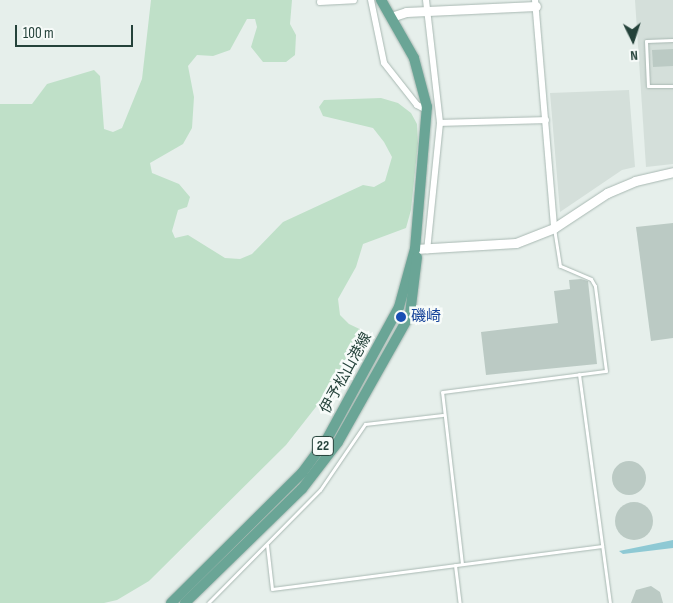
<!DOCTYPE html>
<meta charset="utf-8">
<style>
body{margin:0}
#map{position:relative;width:673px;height:603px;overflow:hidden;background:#e6efeb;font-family:"Sofia Sans Condensed","Noto Sans JP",sans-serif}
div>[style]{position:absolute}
.built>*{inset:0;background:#d4dfda}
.green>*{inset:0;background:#bfe0c8}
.water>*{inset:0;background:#8ec9d4}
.building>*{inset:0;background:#bbcac4}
.round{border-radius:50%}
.roads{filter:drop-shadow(0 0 1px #a8b8b2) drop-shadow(0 0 1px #a8b8b2)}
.lane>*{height:3px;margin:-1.5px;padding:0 1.5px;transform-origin:1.5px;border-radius:1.5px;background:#fff}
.street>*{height:6px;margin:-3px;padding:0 3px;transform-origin:3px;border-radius:3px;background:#fff}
.secondary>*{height:9px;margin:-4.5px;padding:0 4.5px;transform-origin:4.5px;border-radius:4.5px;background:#fff}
.primary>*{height:10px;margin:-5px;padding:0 5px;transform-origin:5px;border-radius:5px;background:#6aa596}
.dots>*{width:14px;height:14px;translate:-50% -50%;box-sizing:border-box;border:2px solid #f7fbf9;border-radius:50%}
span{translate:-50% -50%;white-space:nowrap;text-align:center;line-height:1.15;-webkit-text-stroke:5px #f7fbf9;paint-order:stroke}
.shield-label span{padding:1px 4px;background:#f7fbf9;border:1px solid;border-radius:4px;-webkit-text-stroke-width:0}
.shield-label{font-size:14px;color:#24423a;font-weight:700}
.transit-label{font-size:15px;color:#164399}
.left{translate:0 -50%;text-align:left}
.street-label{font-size:15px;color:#24423a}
.north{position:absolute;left:608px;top:15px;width:50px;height:50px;-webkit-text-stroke:4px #f7fbf9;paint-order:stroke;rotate:176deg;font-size:14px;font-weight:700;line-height:20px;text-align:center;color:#24423a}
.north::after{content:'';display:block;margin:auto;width:18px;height:22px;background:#24423a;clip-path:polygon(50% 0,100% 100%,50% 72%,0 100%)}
.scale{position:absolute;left:15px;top:25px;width:118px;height:22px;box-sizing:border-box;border:2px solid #24423a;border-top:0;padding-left:6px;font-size:15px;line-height:18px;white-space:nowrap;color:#24423a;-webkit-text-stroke:4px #f7fbf9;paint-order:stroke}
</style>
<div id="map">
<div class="built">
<div style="clip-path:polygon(635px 0,673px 0,673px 164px,646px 167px)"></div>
<div style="clip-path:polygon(629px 90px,635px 167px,622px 170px,560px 212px,550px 93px)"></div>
</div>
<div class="green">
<div style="clip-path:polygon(151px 0,292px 0,290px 24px,296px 35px,295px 55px,286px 62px,263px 62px,251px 47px,257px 27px,255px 19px,247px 19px,230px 50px,213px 56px,197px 55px,188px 66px,194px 97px,192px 128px,183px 144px,150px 163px,152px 173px,179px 184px,190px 197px,187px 207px,178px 210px,172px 231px,175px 238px,188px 235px,225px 258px,240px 259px,252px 254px,283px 222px,363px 185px,374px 187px,385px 181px,392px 157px,384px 142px,373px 128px,323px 116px,319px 107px,324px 100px,381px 98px,398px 103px,411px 113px,417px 124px,418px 143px,411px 210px,406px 228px,363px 244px,356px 267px,338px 299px,340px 315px,349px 324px,370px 334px,363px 347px,286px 445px,149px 581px,117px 600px,104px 603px,0 603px,0 104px,32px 104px,47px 84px,94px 70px,100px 76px,104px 129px,113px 132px,122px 128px,142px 79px)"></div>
</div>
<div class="water">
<div style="clip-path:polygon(673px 540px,673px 548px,623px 554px,619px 551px)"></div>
</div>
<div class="building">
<div style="clip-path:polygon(673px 49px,673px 66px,653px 67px,652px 50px)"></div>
<div style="clip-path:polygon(673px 223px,673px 338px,651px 341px,636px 227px)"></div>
<div style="clip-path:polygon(581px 279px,588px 281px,597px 364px,486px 375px,481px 332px,558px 323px,554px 291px,570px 289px,569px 280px)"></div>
<div class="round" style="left:612px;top:461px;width:34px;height:34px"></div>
<div class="round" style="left:615px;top:502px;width:38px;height:38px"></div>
<div style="clip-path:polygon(651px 586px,660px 592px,663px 603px,631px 603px,636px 590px)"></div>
</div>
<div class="roads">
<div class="lane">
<div style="left:673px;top:40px;width:27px;rotate:178deg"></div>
<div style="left:646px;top:41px;width:45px;rotate:87.5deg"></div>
<div style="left:648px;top:86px;width:25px"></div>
<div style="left:579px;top:374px;width:231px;rotate:82.3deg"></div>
<div style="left:267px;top:545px;width:44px;rotate:83.5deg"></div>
<div style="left:272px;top:589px;width:333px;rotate:-7.4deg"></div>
<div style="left:462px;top:564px;width:173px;rotate:-96.6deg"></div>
<div style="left:442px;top:392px;width:165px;rotate:-7.3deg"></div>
<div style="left:606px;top:371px;width:86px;rotate:-97.4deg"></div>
<div style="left:595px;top:286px;width:8px;rotate:-120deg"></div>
<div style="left:591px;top:279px;width:34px;rotate:-157deg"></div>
<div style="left:560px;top:266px;width:37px;rotate:-99deg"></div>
<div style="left:455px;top:565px;width:38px;rotate:83deg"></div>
<div style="left:208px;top:603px;width:159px;rotate:-45.3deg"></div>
<div style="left:320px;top:490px;width:80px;rotate:-55.7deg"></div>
<div style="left:365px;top:424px;width:78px;rotate:-6.7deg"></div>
</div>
<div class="street">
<div style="left:371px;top:0;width:64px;rotate:78.3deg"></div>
<div style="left:384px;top:63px;width:53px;rotate:51.8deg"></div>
<div style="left:417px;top:105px;width:11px;rotate:27deg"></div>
<div style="left:426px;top:0;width:124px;rotate:83.5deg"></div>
<div style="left:440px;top:123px;width:128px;rotate:95.8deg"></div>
<div style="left:535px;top:0;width:229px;rotate:85.2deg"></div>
<div style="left:320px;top:2px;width:34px;rotate:-3deg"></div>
<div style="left:440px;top:123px;width:106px;rotate:-1.6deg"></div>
</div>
<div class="secondary">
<div style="left:391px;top:17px;width:16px;rotate:-18deg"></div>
<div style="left:406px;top:12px;width:130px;rotate:-2.6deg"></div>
<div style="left:415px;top:249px;width:101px;rotate:-3.4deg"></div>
<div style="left:516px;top:243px;width:41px;rotate:-21.5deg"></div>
<div style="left:554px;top:228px;width:64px;rotate:-33.4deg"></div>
<div style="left:607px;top:193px;width:30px;rotate:-23deg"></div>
<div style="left:635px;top:181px;width:39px;rotate:-13deg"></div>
</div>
<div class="primary">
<div style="left:171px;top:603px;width:185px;rotate:-44.8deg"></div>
<div style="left:302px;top:473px;width:42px;rotate:-53.7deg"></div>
<div style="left:327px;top:439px;width:150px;rotate:-61.4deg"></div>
<div style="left:399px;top:307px;width:60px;rotate:-74.6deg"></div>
<div style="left:415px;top:249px;width:143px;rotate:-85.2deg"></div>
<div style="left:427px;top:107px;width:51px;rotate:-104.9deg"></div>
<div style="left:414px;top:58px;width:67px;rotate:-119.6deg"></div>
<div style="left:185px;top:603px;width:163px;rotate:-44.3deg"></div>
<div style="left:302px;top:489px;width:59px;rotate:-52.5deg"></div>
<div style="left:338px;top:442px;width:147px;rotate:-60.6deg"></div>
<div style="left:410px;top:314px;width:57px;rotate:-83deg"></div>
</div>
</div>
<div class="dots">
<div style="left:401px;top:317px;background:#1a4fb4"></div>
</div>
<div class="shield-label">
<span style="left:323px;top:446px">22</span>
</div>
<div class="transit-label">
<span class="left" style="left:411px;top:317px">磯崎</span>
</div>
<div class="street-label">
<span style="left:346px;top:373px;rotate:-61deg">伊予松山港線</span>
</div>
<div class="north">N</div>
<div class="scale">100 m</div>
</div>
